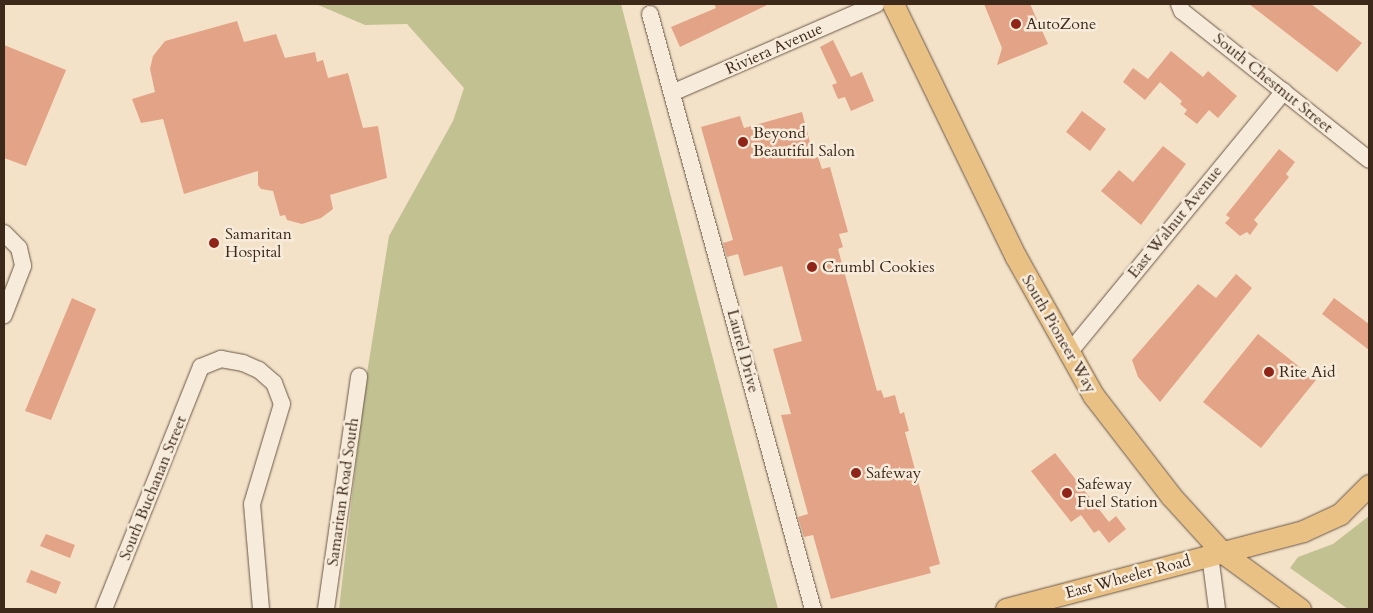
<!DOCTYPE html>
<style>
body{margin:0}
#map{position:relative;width:1373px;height:613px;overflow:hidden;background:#f3e2c8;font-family:Cardo,serif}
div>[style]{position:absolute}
.green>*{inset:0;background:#c2c192}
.building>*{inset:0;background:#e3a386}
.roads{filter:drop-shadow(0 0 1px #6a5746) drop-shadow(0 0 1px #6a5746)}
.minor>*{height:16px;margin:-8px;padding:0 8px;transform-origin:8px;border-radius:8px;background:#f7ecdb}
.major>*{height:21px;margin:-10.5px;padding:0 10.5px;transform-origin:10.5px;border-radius:10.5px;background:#eac184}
.dots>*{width:14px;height:14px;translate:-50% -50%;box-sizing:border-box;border:2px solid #f7ecdb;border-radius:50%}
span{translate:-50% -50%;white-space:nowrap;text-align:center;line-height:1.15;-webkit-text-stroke:5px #f7ecdb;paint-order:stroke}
.poi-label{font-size:16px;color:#3d291a}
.left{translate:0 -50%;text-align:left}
.street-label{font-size:16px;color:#3d291a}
.frame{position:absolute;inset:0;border:5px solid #3d291a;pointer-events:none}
</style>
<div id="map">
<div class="green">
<div style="clip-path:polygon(316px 4px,621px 4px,778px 609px,339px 609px,364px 392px,389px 236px,453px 121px,464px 88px,407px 24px,365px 25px)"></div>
<div style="clip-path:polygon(1369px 516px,1369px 609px,1348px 609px,1290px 568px,1298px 557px,1333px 544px)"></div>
</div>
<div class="building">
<div style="clip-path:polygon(714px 4px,769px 4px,680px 47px,671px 27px,716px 8px)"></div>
<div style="clip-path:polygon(984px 4px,1030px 4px,1048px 44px,997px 65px,1002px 48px)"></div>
<div style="clip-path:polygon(1249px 4px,1311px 4px,1362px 43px,1337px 72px)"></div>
<div style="clip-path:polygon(237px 21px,244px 42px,276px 34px,285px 58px,315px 52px,317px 62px,323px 60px,328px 78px,348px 73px,363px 128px,378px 126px,387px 178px,330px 195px,333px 209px,321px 218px,302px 224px,287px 220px,285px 215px,280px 216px,273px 191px,261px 189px,258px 185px,258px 171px,184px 194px,163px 119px,141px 123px,132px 99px,155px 92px,150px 69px,153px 56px,165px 41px)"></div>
<div style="clip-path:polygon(833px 40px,851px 77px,862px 72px,874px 101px,851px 111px,845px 97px,838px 99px,832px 85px,837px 83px,820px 47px)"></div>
<div style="clip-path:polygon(4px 45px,66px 70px,26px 166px,4px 158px)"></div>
<div style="clip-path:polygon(1171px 51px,1203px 77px,1208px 71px,1237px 96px,1218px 118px,1209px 110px,1197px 124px,1184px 114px,1187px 110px,1180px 104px,1182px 101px,1160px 82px,1145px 100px,1123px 82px,1133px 68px,1148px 79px)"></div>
<div style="clip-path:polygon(1082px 111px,1106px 129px,1090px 151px,1066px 132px)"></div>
<div style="clip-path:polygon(802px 112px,814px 158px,818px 157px,822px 169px,830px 167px,848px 232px,839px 234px,843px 247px,838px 249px,877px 391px,881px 390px,884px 398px,895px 395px,900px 414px,904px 412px,909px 431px,905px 432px,940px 564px,929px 567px,931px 573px,831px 599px,813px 535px,804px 537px,798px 517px,808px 514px,781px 415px,791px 414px,773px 349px,802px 341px,782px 266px,744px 276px,738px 254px,727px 257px,723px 243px,733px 240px,701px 127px,740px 116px,744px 128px)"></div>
<div style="clip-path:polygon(1163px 146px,1186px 164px,1141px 225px,1101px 191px,1119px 170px,1133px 182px)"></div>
<div style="clip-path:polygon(1279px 149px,1295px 162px,1286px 174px,1289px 177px,1254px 220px,1258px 224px,1250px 235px,1247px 232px,1240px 236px,1225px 223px,1230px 218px,1226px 215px)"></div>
<div style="clip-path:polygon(1236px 274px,1252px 288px,1160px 402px,1138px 377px,1132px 360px,1198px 284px,1216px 298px)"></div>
<div style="clip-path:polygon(72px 298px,96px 309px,51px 420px,25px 411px)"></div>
<div style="clip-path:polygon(1334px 298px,1369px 324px,1369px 350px,1322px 314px)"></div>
<div style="clip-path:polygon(1258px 334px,1316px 380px,1261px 448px,1203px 402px)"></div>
<div style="clip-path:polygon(1055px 453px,1109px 522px,1116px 516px,1126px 529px,1109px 543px,1099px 530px,1094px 533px,1081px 515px,1071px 522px,1031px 471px)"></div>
<div style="clip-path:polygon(46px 534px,75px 545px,70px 558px,40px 546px)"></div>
<div style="clip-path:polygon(31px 570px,61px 582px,56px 594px,26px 582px)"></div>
</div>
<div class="roads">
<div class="minor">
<div style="left:1179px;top:4px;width:8px;rotate:67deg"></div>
<div style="left:1182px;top:11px;width:239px;rotate:38.5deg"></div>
<div style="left:650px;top:14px;width:617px;rotate:74.68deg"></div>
<div style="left:672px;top:93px;width:223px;rotate:-23.5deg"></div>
<div style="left:4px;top:233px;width:21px;rotate:45deg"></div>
<div style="left:19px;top:248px;width:18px;rotate:77deg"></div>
<div style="left:23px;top:266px;width:53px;rotate:111.2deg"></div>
<div style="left:1068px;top:354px;width:340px;rotate:-50.6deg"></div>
<div style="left:1210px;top:555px;width:54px;rotate:82.6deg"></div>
<div style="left:104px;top:609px;width:261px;rotate:-68.2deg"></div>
<div style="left:201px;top:367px;width:22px;rotate:-22deg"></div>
<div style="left:221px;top:359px;width:22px;rotate:10deg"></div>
<div style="left:243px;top:363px;width:17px;rotate:24deg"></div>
<div style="left:259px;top:370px;width:20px;rotate:41deg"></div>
<div style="left:274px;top:383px;width:22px;rotate:69deg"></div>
<div style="left:282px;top:404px;width:104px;rotate:106.7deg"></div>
<div style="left:252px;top:504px;width:105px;rotate:85.1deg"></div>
<div style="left:326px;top:609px;width:235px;rotate:-81.9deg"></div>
</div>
<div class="major">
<div style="left:893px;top:4px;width:281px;rotate:64.1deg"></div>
<div style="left:1016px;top:257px;width:158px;rotate:60.8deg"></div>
<div style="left:1093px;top:395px;width:128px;rotate:52.3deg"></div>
<div style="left:1171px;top:496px;width:76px;rotate:47.7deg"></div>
<div style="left:1222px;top:552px;width:97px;rotate:36.2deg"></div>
<div style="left:1006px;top:609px;width:307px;rotate:-14.7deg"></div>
<div style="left:1303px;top:531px;width:41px;rotate:-24.7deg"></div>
<div style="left:1340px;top:514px;width:41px;rotate:-45deg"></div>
</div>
</div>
<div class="dots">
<div style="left:1016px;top:24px;background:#8f2418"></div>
<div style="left:743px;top:142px;background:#8f2418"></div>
<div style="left:214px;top:243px;background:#8f2418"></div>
<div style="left:812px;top:267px;background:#8f2418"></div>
<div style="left:1269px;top:372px;background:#8f2418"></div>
<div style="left:856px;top:473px;background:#8f2418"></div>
<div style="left:1067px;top:493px;background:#8f2418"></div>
</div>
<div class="poi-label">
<span class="left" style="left:1026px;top:24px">AutoZone</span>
<span class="left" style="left:753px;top:142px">Beyond<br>Beautiful Salon</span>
<span class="left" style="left:225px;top:243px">Samaritan<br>Hospital</span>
<span class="left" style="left:822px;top:267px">Crumbl Cookies</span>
<span class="left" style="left:1279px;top:372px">Rite Aid</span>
<span class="left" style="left:866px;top:473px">Safeway</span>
<span class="left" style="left:1077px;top:493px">Safeway<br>Fuel Station</span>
</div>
<div class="street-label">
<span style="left:774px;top:49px;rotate:-24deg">Riviera Avenue</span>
<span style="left:1273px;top:83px;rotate:39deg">South Chestnut Street</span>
<span style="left:1175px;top:222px;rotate:-51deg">East Walnut Avenue</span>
<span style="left:1059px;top:334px;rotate:60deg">South Pioneer Way</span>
<span style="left:743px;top:351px;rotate:75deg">Laurel Drive</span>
<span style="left:153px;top:488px;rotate:-68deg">South Buchanan Street</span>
<span style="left:343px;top:492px;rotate:-82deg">Samaritan Road South</span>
<span style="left:1128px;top:577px;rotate:-15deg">East Wheeler Road</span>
</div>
<div class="frame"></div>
</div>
